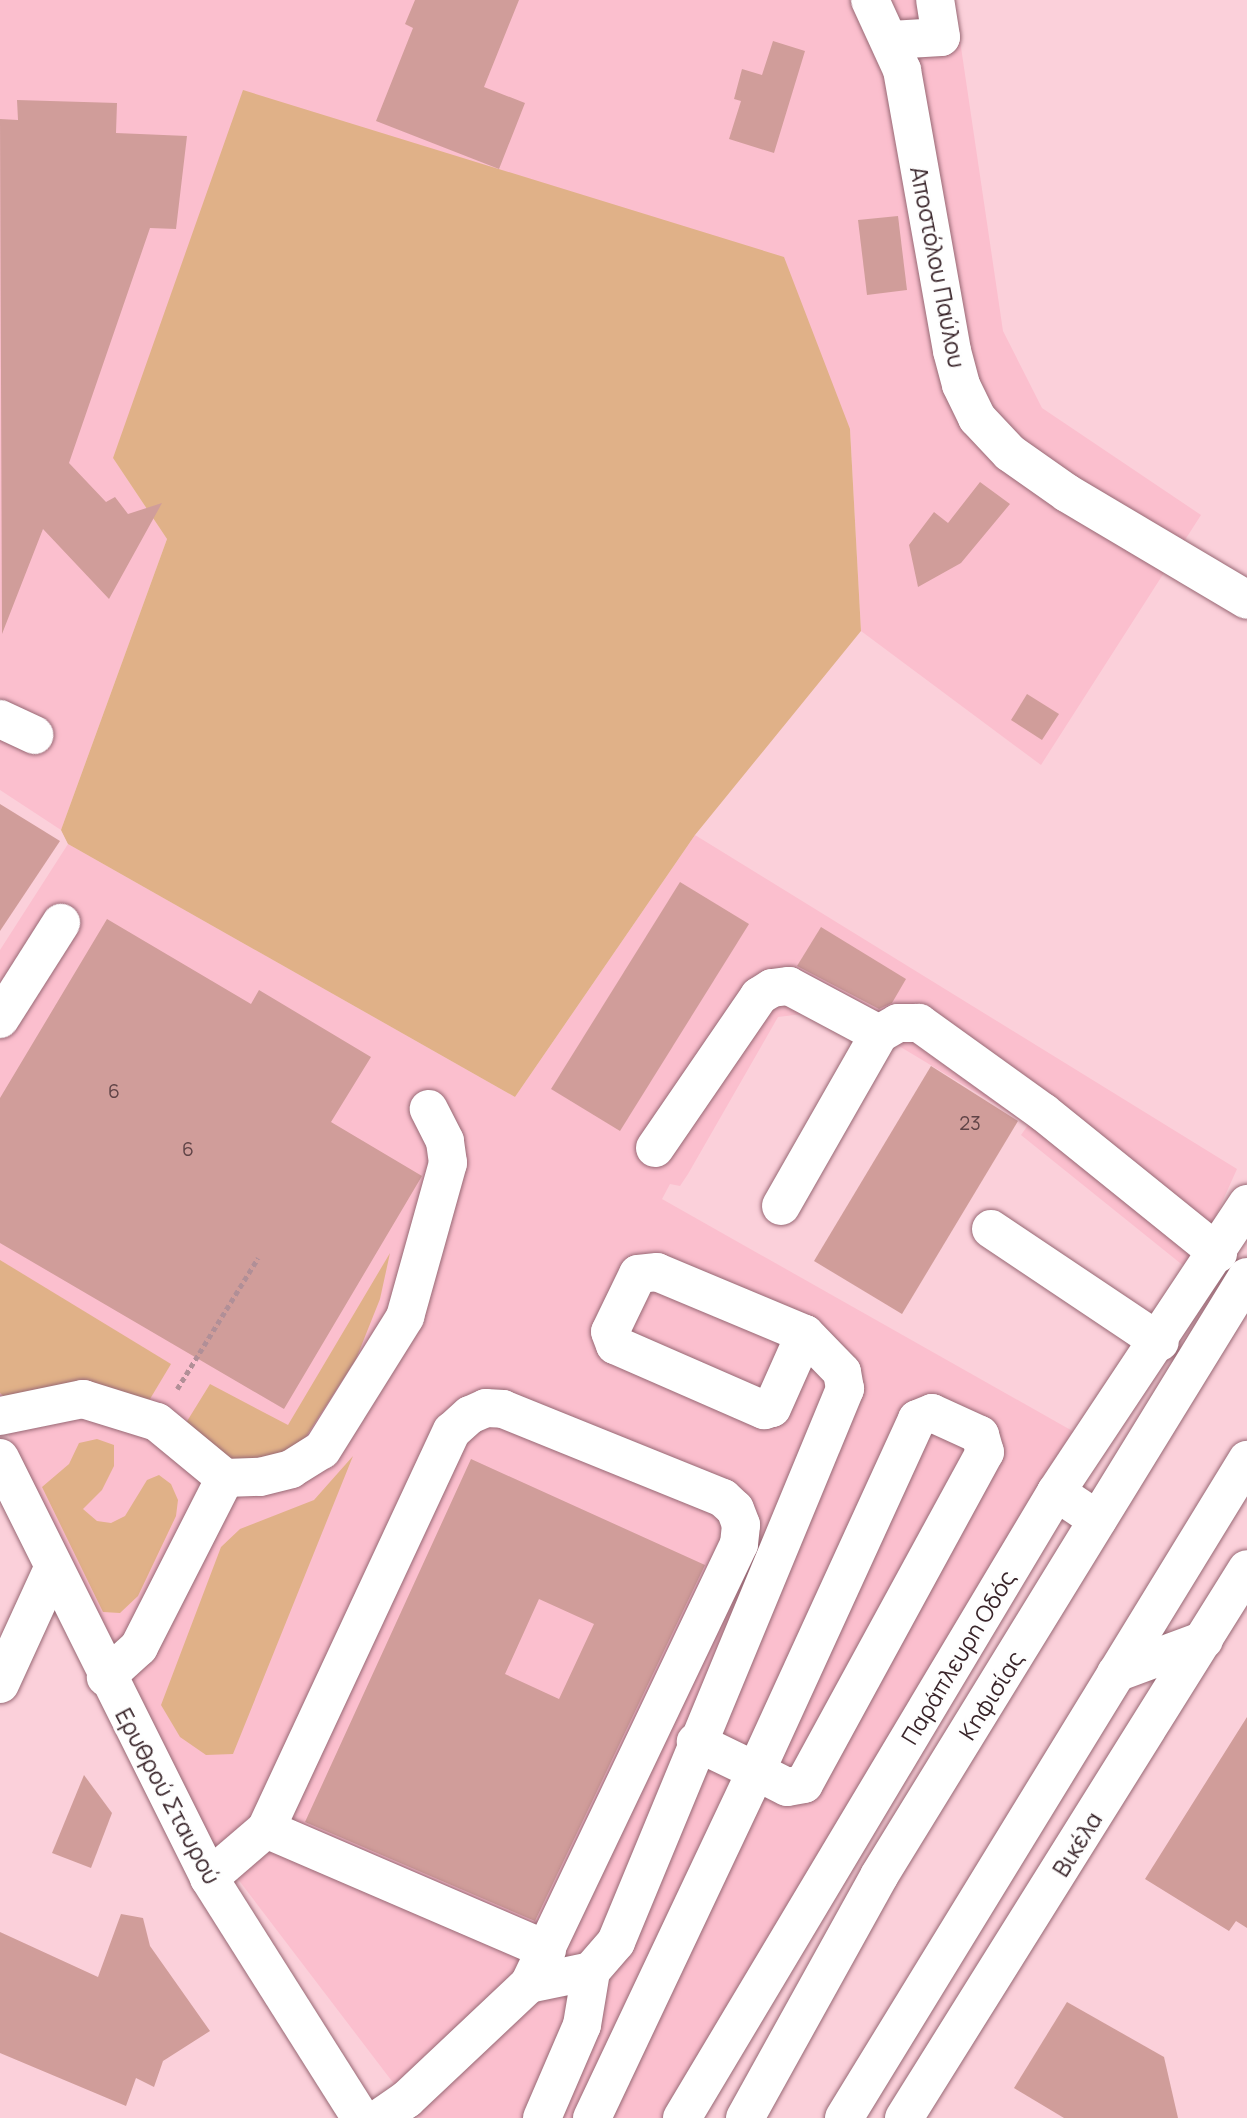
<!DOCTYPE html>
<meta charset="utf-8">
<style>
body{margin:0}
#map{position:relative;width:1247px;height:2118px;overflow:hidden;background:#fbd0da;font-family:Manrope,sans-serif}
div>[style]{position:absolute}
.built>*{inset:0;background:#fbbfce}
.green>*{inset:0;background:#e0b188}
.building>*{inset:0;background:#d09d9a}
.path>*{height:4.5px;margin-top:-2.25px;transform-origin:0;background:repeating-linear-gradient(90deg,#b18f97 0 5px,transparent 0 8.5px)}
.roads{filter:drop-shadow(0 0 2px #976874) drop-shadow(0 0 2px #976874)}
.minor>*{height:38px;margin:-19px;padding:0 19px;transform-origin:19px;border-radius:19px;background:#fff}
.major>*{height:38px;margin:-19px;padding:0 19px;transform-origin:19px;border-radius:19px;background:#fff}
span{translate:-50% -50%;white-space:nowrap;text-align:center;line-height:1.15;-webkit-text-stroke:5px #fefefe;paint-order:stroke}
.number-label{font-size:19px;color:#5f4346}
.number-label span{-webkit-text-stroke-width:0}
.street-label{font-size:23px;color:#39252a}
</style>
<div id="map">
<div class="built">
<div style="clip-path:polygon(0 0,954px 0,1003px 331px,1042px 408px,1201px 515px,1041px 765px,861px 631px,850px 429px,113px 458px,167px 539px,61px 830px,0 790px)"></div>
<div style="clip-path:polygon(695px 835px,1237px 1169px,1204px 1242px,1185px 1267px,1021px 1135px,1028px 1125px,1020px 1119px,894px 1043px,811px 1013px,778px 1017px,688px 1174px,680px 1186px,670px 1184px,662px 1199px,1076px 1433px,664px 2118px,420px 2118px,215px 1849px,87px 1617px,0 1415px,0 950px,68px 844px,515px 1097px)"></div>
</div>
<div class="green">
<div style="clip-path:polygon(243px 90px,784px 257px,850px 429px,861px 631px,695px 835px,515px 1097px,68px 844px,61px 830px,167px 539px,113px 458px)"></div>
<div style="clip-path:polygon(390px 1253px,380px 1299px,356px 1359px,300px 1446px,245px 1467px,181px 1431px,210px 1384px,288px 1425px)"></div>
<div style="clip-path:polygon(0 1260px,171px 1364px,147px 1404px,12px 1404px,0 1393px)"></div>
<div style="clip-path:polygon(97px 1439px,114px 1445px,114px 1466px,102px 1490px,83px 1509px,97px 1521px,111px 1523px,125px 1516px,147px 1480px,159px 1475px,171px 1484px,178px 1500px,176px 1516px,138px 1596px,120px 1613px,103px 1612px,42px 1487px,69px 1464px,79px 1443px)"></div>
<div style="clip-path:polygon(353px 1456px,233px 1754px,206px 1755px,180px 1737px,161px 1705px,221px 1547px,240px 1529px,314px 1500px)"></div>
</div>
<div class="building">
<div style="clip-path:polygon(415px 0,519px 0,484px 87px,525px 103px,499px 169px,376px 121px,413px 28px,405px 24px)"></div>
<div style="clip-path:polygon(773px 41px,805px 51px,774px 153px,729px 139px,741px 101px,734px 99px,742px 69px,762px 75px)"></div>
<div style="clip-path:polygon(17px 100px,117px 103px,116px 133px,187px 136px,176px 229px,150px 228px,69px 463px,106px 502px,115px 497px,128px 514px,162px 503px,109px 599px,43px 529px,2px 634px,0 119px,18px 120px)"></div>
<div style="clip-path:polygon(898px 216px,907px 290px,867px 295px,858px 220px)"></div>
<div style="clip-path:polygon(980px 482px,1010px 504px,961px 563px,918px 587px,909px 545px,934px 512px,948px 523px)"></div>
<div style="clip-path:polygon(1027px 694px,1059px 714px,1042px 740px,1011px 720px)"></div>
<div style="clip-path:polygon(0 804px,60px 841px,0 931px)"></div>
<div style="clip-path:polygon(680px 882px,749px 924px,620px 1131px,551px 1089px)"></div>
<div style="clip-path:polygon(107px 919px,251px 1004px,259px 990px,371px 1057px,331px 1122px,422px 1176px,284px 1409px,0 1243px,0 1098px)"></div>
<div style="clip-path:polygon(821px 927px,906px 979px,892px 1003px,879px 1009px,797px 966px)"></div>
<div style="clip-path:polygon(931px 1066px,1018px 1121px,902px 1314px,814px 1261px)"></div>
<div style="clip-path:polygon(evenodd,471px 1459px,705px 1565px,535px 1921px,305px 1822px,471px 1459px,539px 1599px,594px 1624px,559px 1699px,505px 1674px,539px 1599px)"></div>
<div style="clip-path:polygon(1247px 1717px,1247px 1928px,1236px 1921px,1229px 1931px,1145px 1879px)"></div>
<div style="clip-path:polygon(84px 1775px,112px 1813px,91px 1868px,52px 1853px)"></div>
<div style="clip-path:polygon(121px 1914px,143px 1918px,150px 1946px,210px 2031px,163px 2061px,154px 2087px,136px 2078px,126px 2106px,0 2053px,0 1932px,98px 1977px)"></div>
<div style="clip-path:polygon(1067px 2002px,1164px 2057px,1178px 2118px,1064px 2118px,1014px 2088px)"></div>
</div>
<div class="path">
<div style="left:177px;top:1389px;width:154px;rotate:-58.3deg"></div>
</div>
<div class="roads">
<div class="minor">
<div style="left:870px;top:0;width:77px;rotate:65.4deg"></div>
<div style="left:902px;top:70px;width:285px;rotate:79.9deg"></div>
<div style="left:952px;top:351px;width:35px;rotate:75deg"></div>
<div style="left:961px;top:385px;width:37px;rotate:64deg"></div>
<div style="left:977px;top:418px;width:48px;rotate:46.7deg"></div>
<div style="left:1010px;top:453px;width:70px;rotate:35.1deg"></div>
<div style="left:1067px;top:493px;width:209px;rotate:30.7deg"></div>
<div style="left:891px;top:40px;width:50px;rotate:-3.4deg"></div>
<div style="left:941px;top:37px;width:37px;rotate:-99deg"></div>
<div style="left:0;top:719px;width:38px;rotate:25deg"></div>
<div style="left:0;top:1019px;width:114px;rotate:-57.6deg"></div>
<div style="left:655px;top:1148px;width:184px;rotate:-55.6deg"></div>
<div style="left:759px;top:996px;width:15px;rotate:-32deg"></div>
<div style="left:772px;top:988px;width:17px;rotate:-7deg"></div>
<div style="left:789px;top:986px;width:102px;rotate:28.1deg"></div>
<div style="left:781px;top:1206px;width:198px;rotate:-60.3deg"></div>
<div style="left:879px;top:1034px;width:22px;rotate:-30deg"></div>
<div style="left:898px;top:1023px;width:21px"></div>
<div style="left:919px;top:1023px;width:153px;rotate:35.7deg"></div>
<div style="left:1043px;top:1112px;width:225px;rotate:38.9deg"></div>
<div style="left:991px;top:1229px;width:203px;rotate:33.8deg"></div>
<div style="left:0;top:1416px;width:85px;rotate:-11.6deg"></div>
<div style="left:83px;top:1399px;width:77px;rotate:17.3deg"></div>
<div style="left:157px;top:1422px;width:88px;rotate:39.5deg"></div>
<div style="left:225px;top:1478px;width:190px;rotate:117deg"></div>
<div style="left:139px;top:1647px;width:45px;rotate:137.7deg"></div>
<div style="left:0;top:1458px;width:469px;rotate:63.5deg"></div>
<div style="left:209px;top:1878px;width:284px;rotate:57.7deg"></div>
<div style="left:225px;top:1478px;width:35px;rotate:-2deg"></div>
<div style="left:260px;top:1477px;width:32px;rotate:-14deg"></div>
<div style="left:291px;top:1469px;width:36px;rotate:-32deg"></div>
<div style="left:322px;top:1450px;width:157px;rotate:-58deg"></div>
<div style="left:405px;top:1317px;width:160px;rotate:-74.4deg"></div>
<div style="left:448px;top:1163px;width:22px;rotate:-98deg"></div>
<div style="left:445px;top:1141px;width:36px;rotate:-117deg"></div>
<div style="left:0;top:1684px;width:128px;rotate:-65.4deg"></div>
<div style="left:266px;top:1829px;width:306px;rotate:23.3deg"></div>
<div style="left:209px;top:1878px;width:75px;rotate:-40.7deg"></div>
<div style="left:266px;top:1829px;width:439px;rotate:-65deg"></div>
<div style="left:452px;top:1431px;width:24px;rotate:-42deg"></div>
<div style="left:470px;top:1415px;width:17px;rotate:-24deg"></div>
<div style="left:486px;top:1408px;width:17px;rotate:3deg"></div>
<div style="left:503px;top:1409px;width:237px;rotate:22deg"></div>
<div style="left:723px;top:1498px;width:16px;rotate:43deg"></div>
<div style="left:735px;top:1509px;width:17px;rotate:69deg"></div>
<div style="left:741px;top:1525px;width:19px;rotate:96deg"></div>
<div style="left:739px;top:1544px;width:488px;rotate:115.5deg"></div>
<div style="left:529px;top:1984px;width:168px;rotate:136.7deg"></div>
<div style="left:407px;top:2099px;width:33px;rotate:145deg"></div>
<div style="left:529px;top:1984px;width:63px;rotate:-11.8deg"></div>
<div style="left:591px;top:1971px;width:38px;rotate:-49deg"></div>
<div style="left:616px;top:1942px;width:599px;rotate:-67.51deg"></div>
<div style="left:845px;top:1389px;width:17px;rotate:-100deg"></div>
<div style="left:842px;top:1372px;width:53px;rotate:-134.2deg"></div>
<div style="left:805px;top:1334px;width:160px;rotate:-157.3deg"></div>
<div style="left:657px;top:1272px;width:19px;rotate:174deg"></div>
<div style="left:638px;top:1274px;width:64px;rotate:115.8deg"></div>
<div style="left:610px;top:1332px;width:14px;rotate:69deg"></div>
<div style="left:615px;top:1345px;width:163px;rotate:23.6deg"></div>
<div style="left:764px;top:1410px;width:8px;rotate:-14deg"></div>
<div style="left:772px;top:1408px;width:81px;rotate:-66deg"></div>
<div style="left:542px;top:2118px;width:101px;rotate:-66.7deg"></div>
<div style="left:582px;top:2025px;width:55px;rotate:-80.5deg"></div>
<div style="left:592px;top:2118px;width:384px;rotate:-64.7deg"></div>
<div style="left:756px;top:1771px;width:387px;rotate:-65.4deg"></div>
<div style="left:917px;top:1419px;width:16px;rotate:-22deg"></div>
<div style="left:932px;top:1413px;width:53px;rotate:24.6deg"></div>
<div style="left:980px;top:1435px;width:18px;rotate:74deg"></div>
<div style="left:985px;top:1452px;width:378px;rotate:118.6deg"></div>
<div style="left:804px;top:1784px;width:17px;rotate:170deg"></div>
<div style="left:787px;top:1787px;width:35px;rotate:-153deg"></div>
<div style="left:756px;top:1771px;width:67px;rotate:-154.2deg"></div>
<div style="left:682px;top:2118px;width:729px;rotate:-59.14deg"></div>
<div style="left:1056px;top:1492px;width:346px;rotate:-56.4deg"></div>
<div style="left:904px;top:2118px;width:647px;rotate:-58deg"></div>
</div>
<div class="major">
<div style="left:1056px;top:1492px;width:50px;rotate:33.7deg"></div>
<div style="left:1116px;top:1673px;width:94px;rotate:-20.6deg"></div>
<div style="left:745px;top:2118px;width:277px;rotate:-61deg"></div>
<div style="left:879px;top:1876px;width:703px;rotate:-58.44deg"></div>
<div style="left:844px;top:2118px;width:772px;rotate:-58.51deg"></div>
</div>
</div>
<div class="number-label">
<span style="left:114px;top:1092px">6</span>
<span style="left:970px;top:1124px">23</span>
<span style="left:188px;top:1150px">6</span>
</div>
<div class="street-label">
<span style="left:938px;top:267px;rotate:79deg">Αποστόλου Παύλου</span>
<span style="left:958px;top:1657px;rotate:-59deg">Παράπλευρη Οδός</span>
<span style="left:991px;top:1695px;rotate:-58deg">Κηφισίας</span>
<span style="left:168px;top:1796px;rotate:62deg">Ερυθρού Σταυρού</span>
<span style="left:1077px;top:1844px;rotate:-58deg">Βικέλα</span>
</div>
</div>
